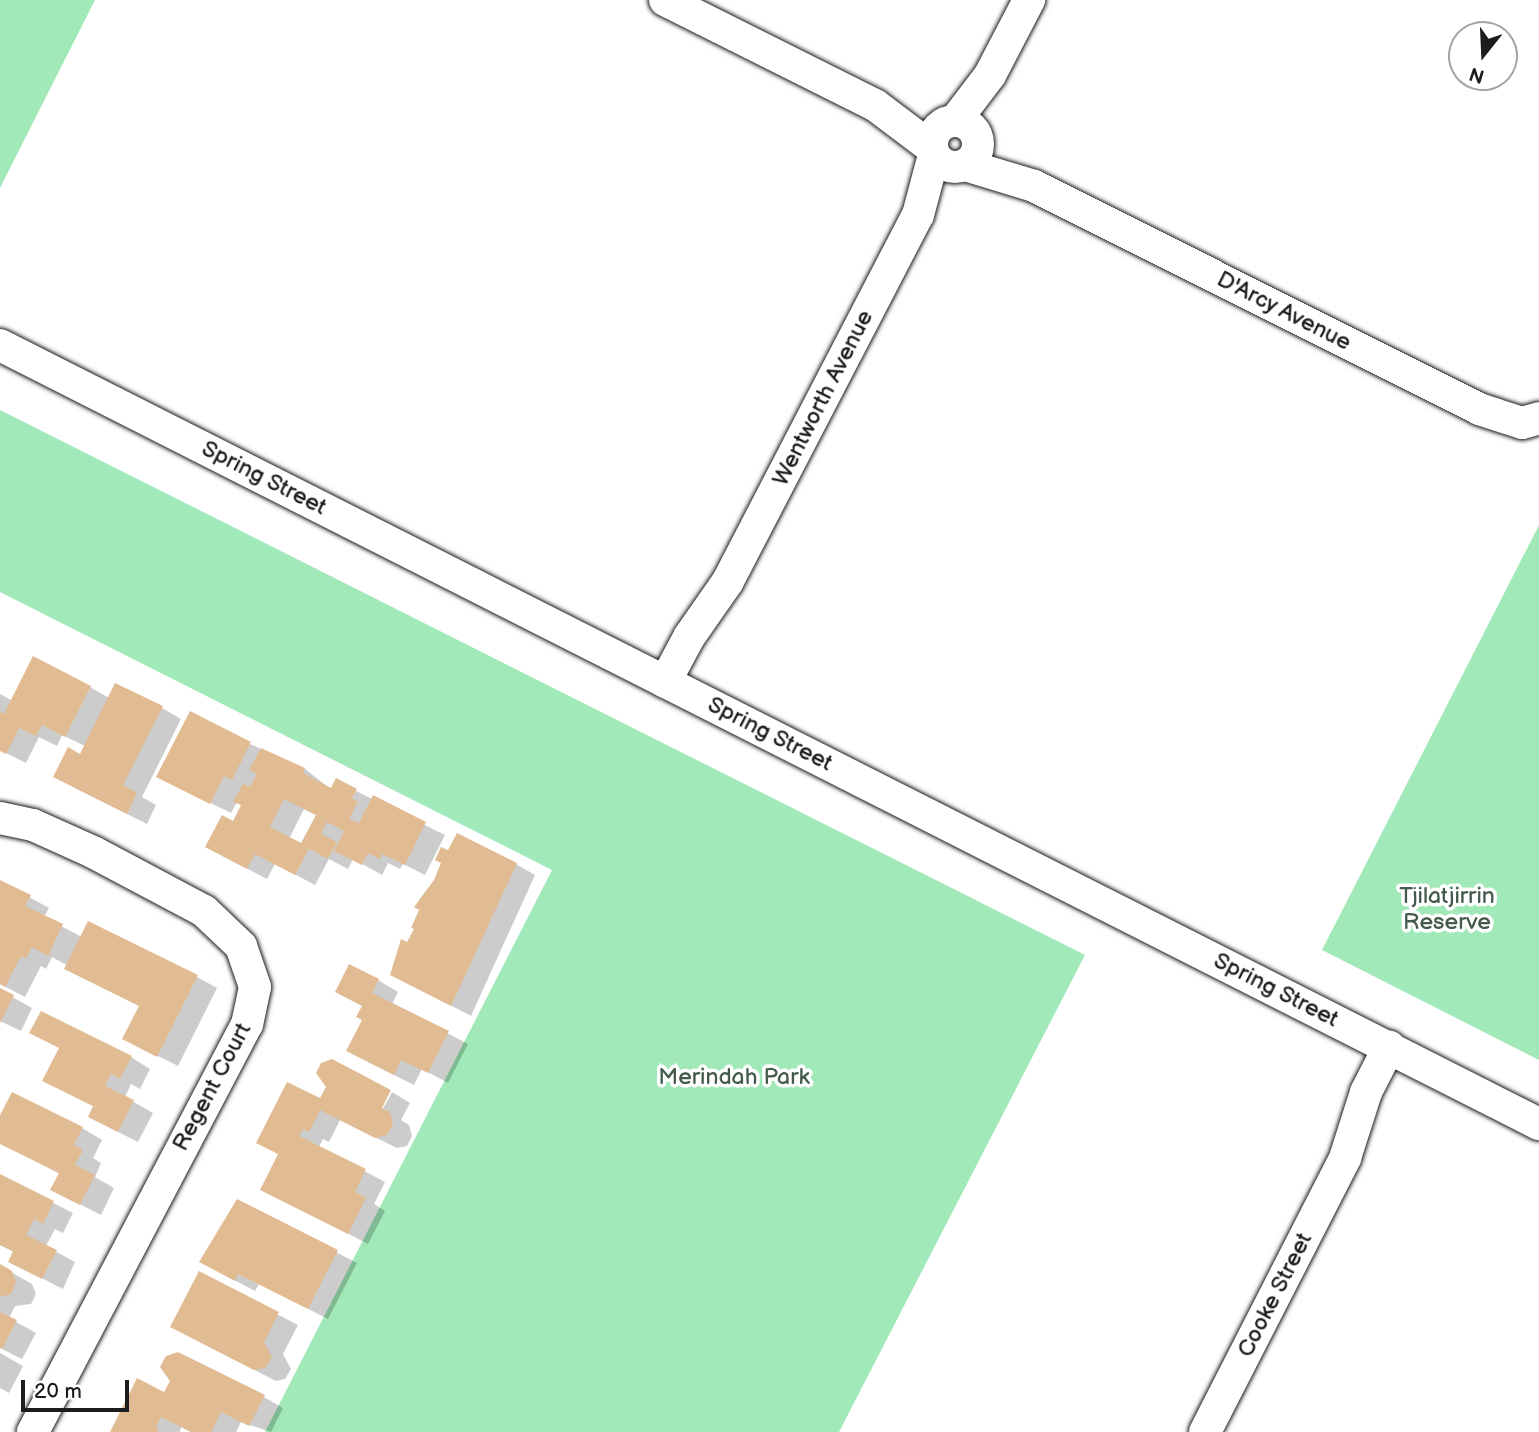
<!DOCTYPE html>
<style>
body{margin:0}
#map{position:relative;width:1539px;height:1432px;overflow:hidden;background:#fff;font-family:"Balsamiq Sans",sans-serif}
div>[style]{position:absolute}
.green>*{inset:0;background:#a1e9b8}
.shadow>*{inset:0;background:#0003}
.building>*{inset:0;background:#e1bb92}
.roads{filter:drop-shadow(0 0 2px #1c1c1c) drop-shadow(0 0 2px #1c1c1c)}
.street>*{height:32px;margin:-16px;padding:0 16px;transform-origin:16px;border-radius:16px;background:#fff}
.street>.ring{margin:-16px;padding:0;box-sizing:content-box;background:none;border:32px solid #fff;border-radius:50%}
span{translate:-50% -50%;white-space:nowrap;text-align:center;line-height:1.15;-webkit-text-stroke:7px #fff;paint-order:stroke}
.street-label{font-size:23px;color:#1c1c1c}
.park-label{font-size:23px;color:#445a4b}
.north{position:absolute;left:1448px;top:21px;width:70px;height:70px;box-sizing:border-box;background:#fff;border:2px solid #a4a4a4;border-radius:50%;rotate:198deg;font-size:19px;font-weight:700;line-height:28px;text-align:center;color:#1c1c1c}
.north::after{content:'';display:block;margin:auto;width:24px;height:32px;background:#1c1c1c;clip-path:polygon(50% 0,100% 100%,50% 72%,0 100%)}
.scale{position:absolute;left:21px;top:1380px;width:108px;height:32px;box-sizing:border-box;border:4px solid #1c1c1c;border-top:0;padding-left:9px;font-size:21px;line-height:24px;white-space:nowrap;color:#1c1c1c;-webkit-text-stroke:5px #fff;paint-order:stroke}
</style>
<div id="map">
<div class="green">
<div style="clip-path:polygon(0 0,95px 0,0 188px)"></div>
<div style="clip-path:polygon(0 410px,1085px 955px,839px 1432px,265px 1432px,552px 870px,0 592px)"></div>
<div style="clip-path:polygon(1539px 525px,1539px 1060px,1322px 950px)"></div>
</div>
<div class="shadow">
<div style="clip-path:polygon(90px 687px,109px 698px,162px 708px,181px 719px,142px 797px,156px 805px,147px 824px,75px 788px,85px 746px,62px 735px,57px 746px,39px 737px,26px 763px,0 750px,0 694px,13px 701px)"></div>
<div style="clip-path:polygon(evenodd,250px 744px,305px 769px,332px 790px,356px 791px,445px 835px,425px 875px,403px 864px,400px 869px,388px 863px,382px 875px,353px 859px,348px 869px,329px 859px,315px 885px,275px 864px,267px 879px,227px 858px,234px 823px,243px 805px,237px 802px,231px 813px,178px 787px,250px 744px,304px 809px,318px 816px,302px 846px,289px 839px,304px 809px)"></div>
<div style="clip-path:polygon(516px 864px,535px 875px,471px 1016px,412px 985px,408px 945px)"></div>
<div style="clip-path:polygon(0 881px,49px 908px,44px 917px,82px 937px,197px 977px,217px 988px,178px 1066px,144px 1049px,140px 1006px,52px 957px,46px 969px,41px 966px,25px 997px,0 984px)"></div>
<div style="clip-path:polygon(378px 980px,398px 992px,392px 1004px,468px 1044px,448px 1083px,422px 1069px,414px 1085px,368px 1062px,364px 1019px,358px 1016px)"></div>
<div style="clip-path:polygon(0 990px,32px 1008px,21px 1031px,0 1021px)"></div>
<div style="clip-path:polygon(131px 1057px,150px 1069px,140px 1089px,131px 1084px,125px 1097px,153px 1113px,138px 1142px,110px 1128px,95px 1107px,44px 1081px)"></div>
<div style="clip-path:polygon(392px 1092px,410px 1103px,401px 1120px,409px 1125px,412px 1136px,407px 1146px,397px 1148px,340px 1120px,329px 1142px,323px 1139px,319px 1147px,385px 1182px,374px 1204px,385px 1211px,368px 1244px,262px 1189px,321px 1100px,379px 1116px)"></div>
<div style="clip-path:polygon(0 1119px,82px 1128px,102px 1140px,93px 1158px,101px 1163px,95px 1177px,114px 1188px,101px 1215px,72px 1200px,60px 1174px,0 1143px)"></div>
<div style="clip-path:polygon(0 1176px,73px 1213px,63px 1233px,55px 1229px,46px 1246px,75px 1262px,63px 1289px,10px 1262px,14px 1252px,0 1245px)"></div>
<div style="clip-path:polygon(238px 1201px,357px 1263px,328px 1319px,259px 1284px,255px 1291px,221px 1273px)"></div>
<div style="clip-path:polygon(0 1266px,32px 1284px,36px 1294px,31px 1304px,15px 1306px,9px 1318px,36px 1333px,22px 1359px,0 1348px)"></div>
<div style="clip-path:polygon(200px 1274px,298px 1325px,283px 1354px,291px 1369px,285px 1379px,276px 1381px,192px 1338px)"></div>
<div style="clip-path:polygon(0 1353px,23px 1366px,9px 1393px,0 1388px)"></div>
<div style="clip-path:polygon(165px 1394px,264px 1397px,283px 1408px,271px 1432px,241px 1422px,236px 1432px,191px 1432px,181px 1427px,180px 1432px,112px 1432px)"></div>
</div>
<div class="building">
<div style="clip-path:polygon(33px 656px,91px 686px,65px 737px,42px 725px,36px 736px,19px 728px,6px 754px,0 751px,0 712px,4px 714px)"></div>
<div style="clip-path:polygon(115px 683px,163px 706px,123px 785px,137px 793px,127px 814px,53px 777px,68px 747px,80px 754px)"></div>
<div style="clip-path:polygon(190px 711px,251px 742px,232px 780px,224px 776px,210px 804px,156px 777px)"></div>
<div style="clip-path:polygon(evenodd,261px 748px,305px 768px,303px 773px,331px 788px,336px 778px,357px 789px,352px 798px,358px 802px,349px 819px,359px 823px,373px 795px,426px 822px,405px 865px,382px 854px,380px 859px,368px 853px,362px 865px,334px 851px,344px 831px,327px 822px,321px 834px,337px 842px,328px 859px,309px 849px,295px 875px,255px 854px,247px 869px,205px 847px,222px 815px,233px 821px,241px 805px,233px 802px,243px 784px,250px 787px,257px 774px,249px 770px,261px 748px,284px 799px,316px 815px,301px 843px,270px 827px,284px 799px)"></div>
<div style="clip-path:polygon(457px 833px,517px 863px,451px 1006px,390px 975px,401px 939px,407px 942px,414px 929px,411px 928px,419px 910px,414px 907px,434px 880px,441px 863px,435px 860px,441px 847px,448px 850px)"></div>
<div style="clip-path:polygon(0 880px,31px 895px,25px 906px,63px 924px,48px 956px,32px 947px,26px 959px,21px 956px,5px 987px,0 984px)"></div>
<div style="clip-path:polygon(88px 921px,198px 975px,157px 1057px,122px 1039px,139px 1006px,64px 969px)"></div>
<div style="clip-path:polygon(349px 964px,379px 979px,372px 993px,449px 1031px,428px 1073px,401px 1060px,394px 1075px,346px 1051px,362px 1020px,356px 1017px,362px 1006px,335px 992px)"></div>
<div style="clip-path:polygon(0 988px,14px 995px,0 1023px)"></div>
<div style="clip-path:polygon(41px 1011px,132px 1056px,120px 1079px,111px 1074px,105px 1086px,134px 1100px,118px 1132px,88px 1117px,93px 1106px,42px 1081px,59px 1048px,29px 1033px)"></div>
<div style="clip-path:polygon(332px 1059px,391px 1090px,382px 1108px,390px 1112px,393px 1124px,387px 1135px,375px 1138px,320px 1110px,309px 1132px,303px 1129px,299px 1136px,366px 1169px,355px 1192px,366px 1198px,348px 1234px,260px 1190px,278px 1154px,256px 1143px,287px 1082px,320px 1098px,326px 1087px,316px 1073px,321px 1063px)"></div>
<div style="clip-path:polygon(12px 1092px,83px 1127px,74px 1145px,83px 1150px,75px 1165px,95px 1175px,80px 1205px,50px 1190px,59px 1173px,0 1144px,0 1115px)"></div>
<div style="clip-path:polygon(0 1174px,54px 1201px,43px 1224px,34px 1219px,26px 1235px,57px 1250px,42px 1279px,8px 1262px,13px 1251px,0 1245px)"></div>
<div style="clip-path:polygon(237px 1199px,338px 1250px,308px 1309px,238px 1274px,235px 1281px,199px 1262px)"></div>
<div style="clip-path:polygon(0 1264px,12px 1271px,16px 1282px,11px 1294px,0 1297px)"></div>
<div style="clip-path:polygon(199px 1271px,279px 1312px,264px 1342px,272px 1357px,265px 1368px,254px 1370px,170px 1327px)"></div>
<div style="clip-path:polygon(0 1312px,17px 1320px,2px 1349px,0 1348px)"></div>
<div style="clip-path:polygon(178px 1352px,265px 1395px,249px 1426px,221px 1412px,211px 1432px,191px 1432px,161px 1417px,156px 1427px,159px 1432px,110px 1432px,137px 1378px,164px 1392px,170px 1381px,160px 1367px,166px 1356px)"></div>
</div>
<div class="roads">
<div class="street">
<div style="left:665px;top:0;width:235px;rotate:26.6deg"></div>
<div style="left:875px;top:105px;width:71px;rotate:37deg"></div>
<div class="ring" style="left:932px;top:121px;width:14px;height:14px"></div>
<div style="left:955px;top:121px;width:58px;rotate:-52.7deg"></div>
<div style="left:990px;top:75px;width:85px;rotate:-62.5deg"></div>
<div style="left:965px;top:165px;width:72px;rotate:16.9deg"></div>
<div style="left:1034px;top:186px;width:498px;rotate:26.6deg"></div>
<div style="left:1479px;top:409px;width:45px;rotate:18deg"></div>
<div style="left:1522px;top:423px;width:18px;rotate:-16deg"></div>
<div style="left:0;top:345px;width:1725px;rotate:26.85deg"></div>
<div style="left:665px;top:682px;width:51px;rotate:-61.9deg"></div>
<div style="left:689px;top:637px;width:68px;rotate:-55.1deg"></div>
<div style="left:728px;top:581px;width:412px;rotate:-62.6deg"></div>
<div style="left:918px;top:215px;width:62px;rotate:-75.1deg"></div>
<div style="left:0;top:818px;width:34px;rotate:12deg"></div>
<div style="left:33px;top:825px;width:66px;rotate:24.2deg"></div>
<div style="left:93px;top:852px;width:126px;rotate:28deg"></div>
<div style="left:204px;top:911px;width:51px;rotate:43.4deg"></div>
<div style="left:241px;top:946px;width:43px;rotate:71.1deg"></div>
<div style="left:255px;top:987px;width:38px;rotate:102deg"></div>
<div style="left:247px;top:1024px;width:461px;rotate:117.7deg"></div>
<div style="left:1205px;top:1432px;width:308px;rotate:-62.9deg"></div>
<div style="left:1345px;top:1158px;width:69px;rotate:-72.3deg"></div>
<div style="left:1366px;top:1092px;width:51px;rotate:-62.9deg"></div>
</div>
</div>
<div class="street-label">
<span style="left:1284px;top:311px;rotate:27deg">D'Arcy Avenue</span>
<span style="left:823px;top:398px;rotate:-63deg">Wentworth Avenue</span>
<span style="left:264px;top:478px;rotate:27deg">Spring Street</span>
<span style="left:770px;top:734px;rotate:27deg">Spring Street</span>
<span style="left:1276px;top:990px;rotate:27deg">Spring Street</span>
<span style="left:212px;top:1087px;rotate:-62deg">Regent Court</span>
<span style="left:1275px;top:1295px;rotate:-63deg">Cooke Street</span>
</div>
<div class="park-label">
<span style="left:1447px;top:909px">Tjilatjirrin<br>Reserve</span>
<span style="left:734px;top:1077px">Merindah Park</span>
</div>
<div class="north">N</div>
<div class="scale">20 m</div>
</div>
